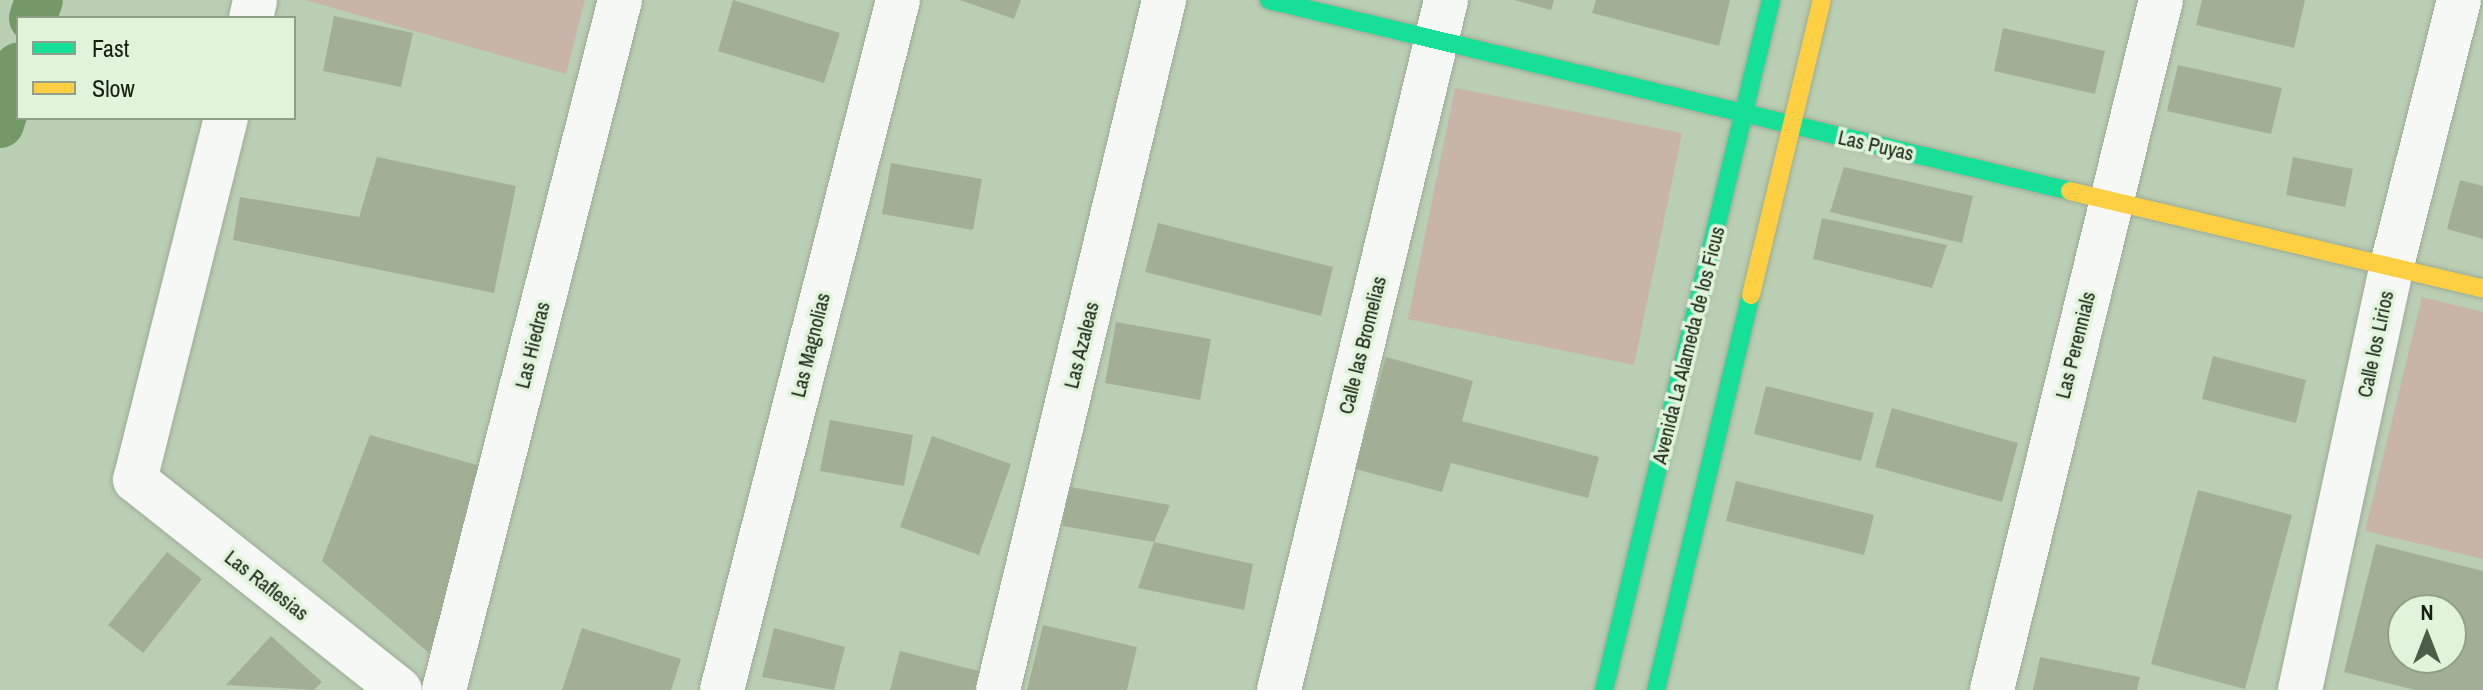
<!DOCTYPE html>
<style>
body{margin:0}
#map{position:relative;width:2483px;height:690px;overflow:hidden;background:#baceb3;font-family:"Archivo Narrow",sans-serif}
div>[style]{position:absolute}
.green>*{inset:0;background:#c8b4a8}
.canal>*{height:48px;margin:-24px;padding:0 24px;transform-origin:24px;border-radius:24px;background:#759869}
.building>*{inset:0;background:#a3af95}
.roads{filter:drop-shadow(0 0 2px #9bab95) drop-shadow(0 0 2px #9bab95)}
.street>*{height:44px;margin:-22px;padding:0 22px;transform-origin:22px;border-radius:22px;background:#f5f8f4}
.fast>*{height:18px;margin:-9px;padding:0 9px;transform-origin:9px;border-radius:9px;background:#16e098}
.slow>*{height:18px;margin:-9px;padding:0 9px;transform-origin:9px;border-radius:9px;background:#ffcf43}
span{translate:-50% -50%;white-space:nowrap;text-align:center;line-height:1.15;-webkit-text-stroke:7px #e1f4db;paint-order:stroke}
.street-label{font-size:20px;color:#13210e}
.legend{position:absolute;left:16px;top:16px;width:280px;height:104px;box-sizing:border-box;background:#e1f4db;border:2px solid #8fa089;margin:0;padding:10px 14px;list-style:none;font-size:24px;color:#13210e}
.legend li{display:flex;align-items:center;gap:16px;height:40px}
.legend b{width:40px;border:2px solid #8fa089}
.north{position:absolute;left:2387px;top:594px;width:80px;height:80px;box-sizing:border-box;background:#e1f4db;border:2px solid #8fa089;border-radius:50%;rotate:0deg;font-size:22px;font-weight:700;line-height:32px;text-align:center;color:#13210e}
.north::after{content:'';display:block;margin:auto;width:28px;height:36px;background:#4d5e48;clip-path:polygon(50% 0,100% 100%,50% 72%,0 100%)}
</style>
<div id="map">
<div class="green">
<div style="clip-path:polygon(305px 0,585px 0,566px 74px)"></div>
<div style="clip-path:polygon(1455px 88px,1682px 133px,1634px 365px,1408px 319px)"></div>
<div style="clip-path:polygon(2422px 297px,2483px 312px,2483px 559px,2365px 531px)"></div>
</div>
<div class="canal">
<div style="left:33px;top:18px;width:19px;rotate:-72deg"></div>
<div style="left:0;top:124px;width:60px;rotate:-72.5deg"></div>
</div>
<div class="building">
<div style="clip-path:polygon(733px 0,840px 33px,824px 83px,718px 51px)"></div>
<div style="clip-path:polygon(960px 0,1021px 0,1014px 19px)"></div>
<div style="clip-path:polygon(1514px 0,1554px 0,1551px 10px)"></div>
<div style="clip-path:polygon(1596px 0,1730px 0,1719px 46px,1592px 13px)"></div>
<div style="clip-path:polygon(2202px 0,2305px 0,2294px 48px,2196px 25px)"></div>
<div style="clip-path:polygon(334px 16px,413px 33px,401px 87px,323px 71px)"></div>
<div style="clip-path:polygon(2003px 28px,2105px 51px,2095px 94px,1994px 71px)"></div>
<div style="clip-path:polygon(2178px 65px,2282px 88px,2271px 134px,2167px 111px)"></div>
<div style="clip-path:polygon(377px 157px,516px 186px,494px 293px,233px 240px,240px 197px,359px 217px)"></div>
<div style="clip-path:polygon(2293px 157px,2353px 169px,2345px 207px,2286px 195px)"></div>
<div style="clip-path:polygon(891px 163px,982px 179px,973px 230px,882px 214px)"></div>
<div style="clip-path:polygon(1844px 167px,1973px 196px,1962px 243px,1830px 212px)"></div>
<div style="clip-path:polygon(2460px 180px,2483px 186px,2483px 239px,2447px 229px)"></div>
<div style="clip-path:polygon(1822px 218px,1947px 245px,1932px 288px,1813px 259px)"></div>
<div style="clip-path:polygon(1158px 223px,1333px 267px,1321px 316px,1145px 272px)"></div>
<div style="clip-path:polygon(1116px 322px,1211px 339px,1200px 400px,1105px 383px)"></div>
<div style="clip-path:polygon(2213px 356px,2306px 380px,2296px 423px,2202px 399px)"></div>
<div style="clip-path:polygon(1386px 357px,1473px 381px,1462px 421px,1599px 457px,1588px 498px,1451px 463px,1442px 492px,1355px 469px)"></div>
<div style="clip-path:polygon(1766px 386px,1874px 413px,1861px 461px,1754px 434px)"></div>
<div style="clip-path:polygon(1892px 408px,2018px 443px,2002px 502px,1875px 467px)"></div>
<div style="clip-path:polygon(830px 420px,913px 435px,904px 486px,820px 471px)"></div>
<div style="clip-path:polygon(370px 435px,491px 469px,429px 653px,322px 561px)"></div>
<div style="clip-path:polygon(932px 436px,1011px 464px,979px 555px,900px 527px)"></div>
<div style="clip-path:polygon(1736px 481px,1874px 515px,1864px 555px,1726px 521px)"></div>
<div style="clip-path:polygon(1065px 486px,1170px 505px,1154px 542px,1063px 526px)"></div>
<div style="clip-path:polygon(2198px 490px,2292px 515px,2245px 689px,2151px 664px)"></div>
<div style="clip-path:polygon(1154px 542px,1253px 564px,1244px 610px,1138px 588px)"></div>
<div style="clip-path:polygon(evenodd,2376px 544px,2483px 571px,2483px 690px,2415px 690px,2344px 672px,2376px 544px,2403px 610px,2451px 610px,2451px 658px,2403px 658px,2403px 610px)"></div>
<div style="clip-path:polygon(167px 552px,202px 579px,143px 653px,108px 625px)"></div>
<div style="clip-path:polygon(1043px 625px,1137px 647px,1127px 690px,1027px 690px)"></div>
<div style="clip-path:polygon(582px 628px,681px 659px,671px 690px,562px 690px)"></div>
<div style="clip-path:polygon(774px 628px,845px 647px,834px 690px,762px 677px)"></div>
<div style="clip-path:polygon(271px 636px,322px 682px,314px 690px,226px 685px)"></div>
<div style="clip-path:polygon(900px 651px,986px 673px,979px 690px,890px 690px)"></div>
<div style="clip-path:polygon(2040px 657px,2140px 677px,2137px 690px,2033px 690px)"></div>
</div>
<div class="roads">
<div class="street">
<div style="left:251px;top:18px;width:18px;rotate:-77deg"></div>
<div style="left:226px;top:118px;width:373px;rotate:104.1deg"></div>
<div style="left:135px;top:480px;width:338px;rotate:38.4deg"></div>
<div style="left:444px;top:690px;width:712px;rotate:-75.69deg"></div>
<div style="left:722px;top:690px;width:712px;rotate:-75.69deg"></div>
<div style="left:998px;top:690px;width:710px;rotate:-76.47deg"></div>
<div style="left:1279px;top:690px;width:710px;rotate:-76.39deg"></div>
<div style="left:1992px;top:690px;width:710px;rotate:-76.24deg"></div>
<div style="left:2300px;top:690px;width:431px;rotate:-77.8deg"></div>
<div style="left:2391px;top:269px;width:277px;rotate:-75.8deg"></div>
</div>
<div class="fast">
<div style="left:1269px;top:0;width:823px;rotate:13.41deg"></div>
<div style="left:1604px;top:690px;width:710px;rotate:-76.39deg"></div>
<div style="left:1656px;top:690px;width:406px;rotate:-76.5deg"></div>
</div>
<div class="slow">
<div style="left:2070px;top:191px;width:424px;rotate:13.3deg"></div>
<div style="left:1751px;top:295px;width:303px;rotate:-76.5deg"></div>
</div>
</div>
<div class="street-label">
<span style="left:1876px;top:145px;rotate:13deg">Las Puyas</span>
<span style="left:2375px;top:344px;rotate:-78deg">Calle los Lirios</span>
<span style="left:532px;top:345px;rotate:-76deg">Las Hiedras</span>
<span style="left:810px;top:345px;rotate:-76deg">Las Magnolias</span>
<span style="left:1081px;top:345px;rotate:-76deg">Las Azaleas</span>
<span style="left:1362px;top:345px;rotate:-76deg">Calle las Bromelias</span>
<span style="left:1688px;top:345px;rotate:-76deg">Avenida La Alameda de los Ficus</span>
<span style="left:2075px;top:345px;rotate:-76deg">Las Perennials</span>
<span style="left:267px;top:585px;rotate:38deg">Las Raflesias</span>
</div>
<ul class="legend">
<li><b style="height:10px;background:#16e098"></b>Fast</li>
<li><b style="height:10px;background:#ffcf43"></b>Slow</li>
</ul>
<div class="north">N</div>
</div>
